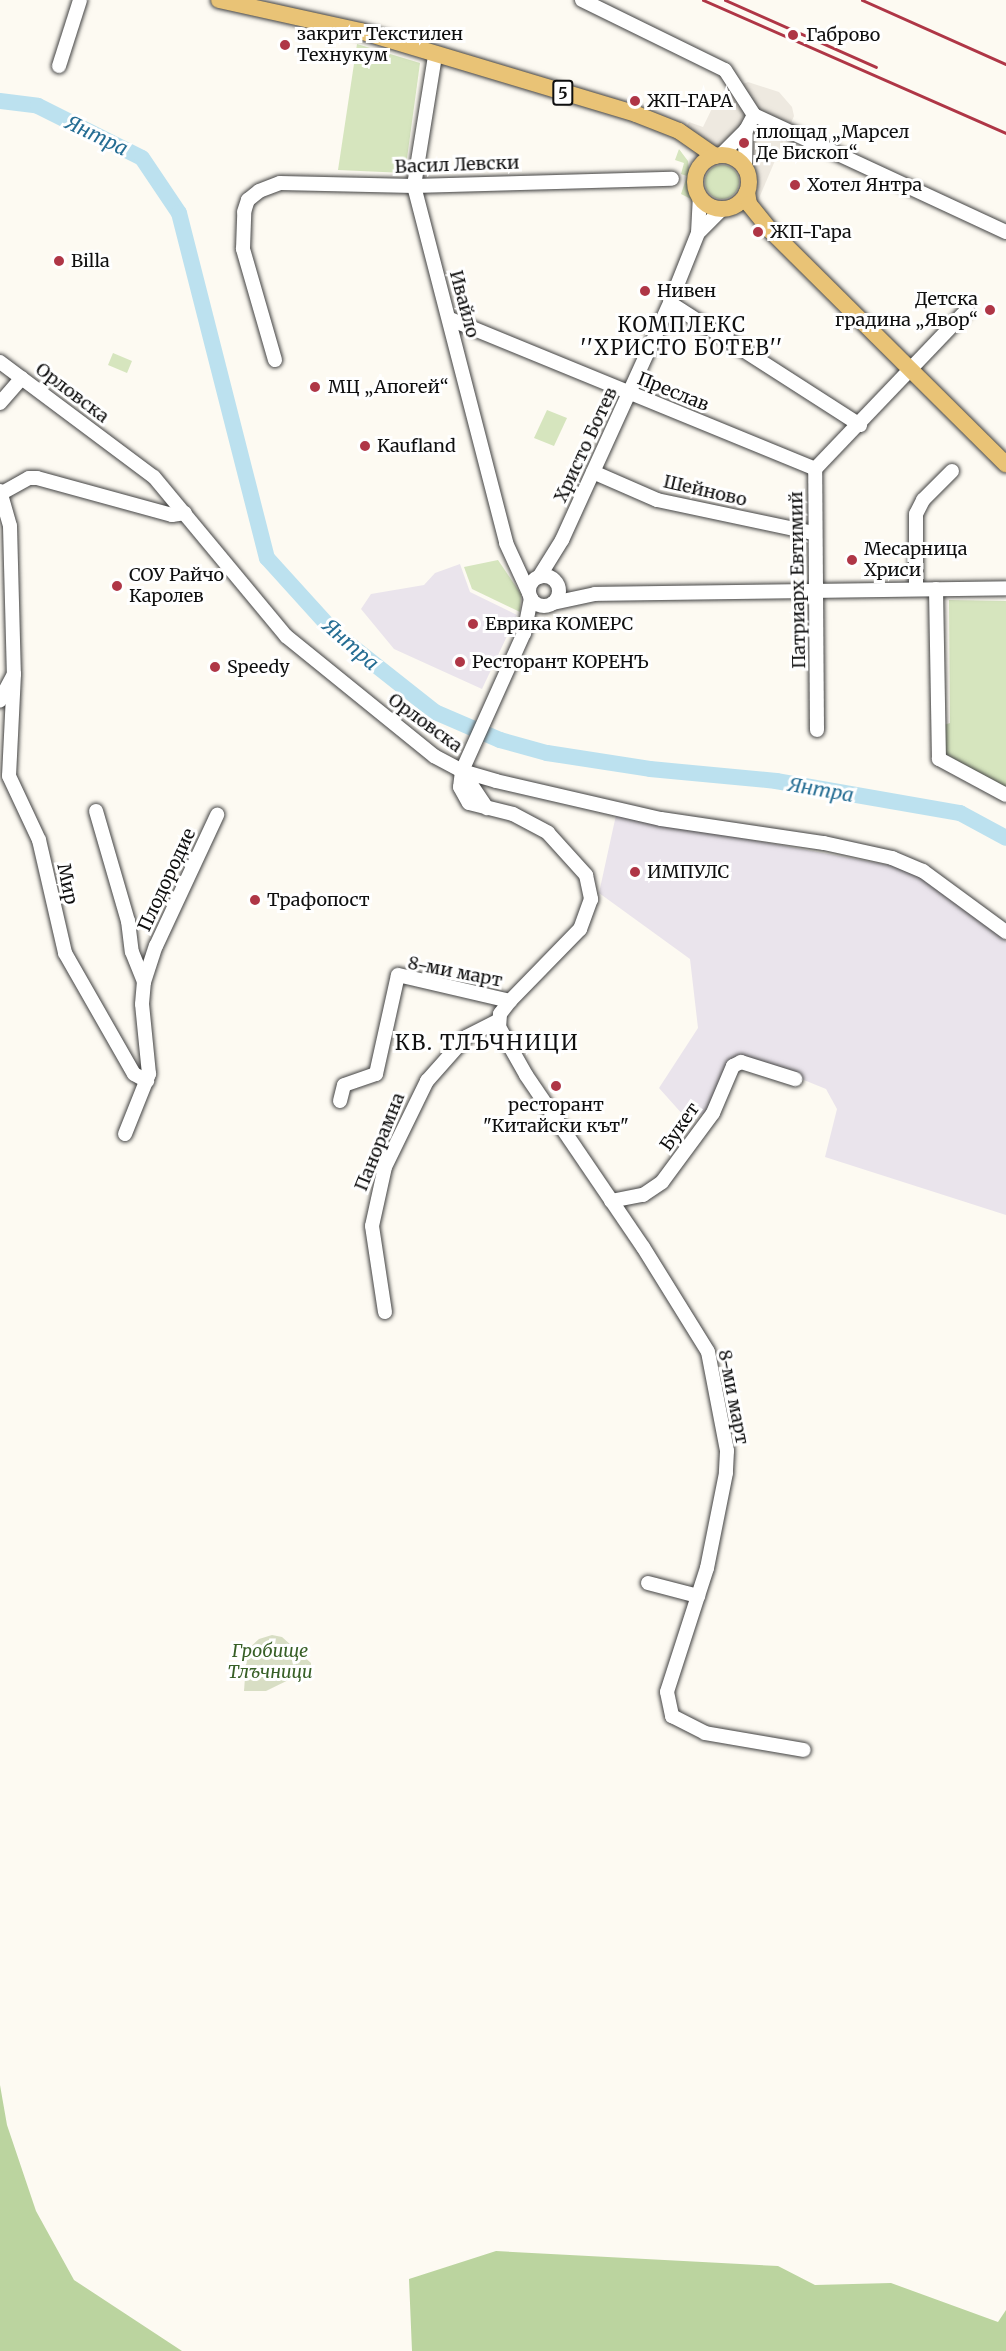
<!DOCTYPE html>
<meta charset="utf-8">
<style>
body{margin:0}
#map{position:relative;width:1006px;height:2351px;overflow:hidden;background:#fdfaf2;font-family:Merriweather,serif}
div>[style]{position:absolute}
.industrial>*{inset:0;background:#eae4ec}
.green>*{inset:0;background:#d6e5be}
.round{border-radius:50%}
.forest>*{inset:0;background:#bbd49f}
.cemetery>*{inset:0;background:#d8dec4}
.plaza>*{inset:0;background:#eee9e0}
.river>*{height:16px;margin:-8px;padding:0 8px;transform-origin:8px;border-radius:8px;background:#bce1ef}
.roads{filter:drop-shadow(0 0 2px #424242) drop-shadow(0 0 2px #424242)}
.minor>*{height:14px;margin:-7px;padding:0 7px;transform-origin:7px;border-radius:7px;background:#fff}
.minor>.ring{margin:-7px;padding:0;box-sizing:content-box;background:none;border:14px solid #fff;border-radius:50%}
.major>*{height:16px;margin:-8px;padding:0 8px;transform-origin:8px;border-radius:8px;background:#e9c376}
.major>.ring{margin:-8px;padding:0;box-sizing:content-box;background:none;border:16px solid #e9c376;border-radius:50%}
.rail>*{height:3px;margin:-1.5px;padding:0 1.5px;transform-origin:1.5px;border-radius:1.5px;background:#af3646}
.dots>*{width:16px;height:16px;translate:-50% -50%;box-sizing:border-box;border:3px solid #fff;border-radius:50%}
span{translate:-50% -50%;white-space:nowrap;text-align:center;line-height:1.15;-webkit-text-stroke:6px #fff;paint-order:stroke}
.shield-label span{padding:2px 4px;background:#fff;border:2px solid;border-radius:4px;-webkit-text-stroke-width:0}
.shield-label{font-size:16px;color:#0f0f0f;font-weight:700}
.poi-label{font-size:18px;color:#0f0f0f}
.left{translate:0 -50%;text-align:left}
.right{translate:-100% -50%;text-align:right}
.street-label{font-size:18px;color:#0f0f0f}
.park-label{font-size:18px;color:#375f26;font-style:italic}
.water-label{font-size:20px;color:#256d93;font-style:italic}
.neighbourhood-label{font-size:20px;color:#0f0f0f;letter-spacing:1.5px}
.quarter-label{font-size:21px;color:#0f0f0f;letter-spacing:1.5px}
</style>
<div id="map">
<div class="industrial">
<div style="clip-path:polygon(460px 564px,470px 592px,517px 615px,482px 689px,394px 649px,361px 609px,371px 594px,424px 585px,435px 573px)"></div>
<div style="clip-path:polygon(616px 815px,899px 867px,932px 882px,1006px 941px,1006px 1215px,825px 1157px,837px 1109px,826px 1089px,747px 1057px,734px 1058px,708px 1111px,694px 1118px,684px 1116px,659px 1088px,698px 1028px,690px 959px,599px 893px)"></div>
</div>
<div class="green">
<div style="clip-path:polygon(357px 44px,420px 63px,405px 173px,338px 170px)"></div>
<div style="clip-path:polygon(679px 149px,688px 161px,693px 200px,681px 194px,687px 176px,681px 174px,684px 163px,675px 160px)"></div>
<div class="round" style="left:705px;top:165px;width:34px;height:34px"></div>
<div style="clip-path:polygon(113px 353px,132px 361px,127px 373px,108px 365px)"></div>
<div style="clip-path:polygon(547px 410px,567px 418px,554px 446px,534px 438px)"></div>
<div style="clip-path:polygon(498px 560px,521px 594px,520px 612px,472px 589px,464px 567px)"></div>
<div style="clip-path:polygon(949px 600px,1006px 601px,1006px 791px,943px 752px,941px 726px,950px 723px)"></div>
</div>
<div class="forest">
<div style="clip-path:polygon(0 2085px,7px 2125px,36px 2211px,74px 2280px,182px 2351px,0 2351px)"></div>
<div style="clip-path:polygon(496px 2251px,778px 2266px,815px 2285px,891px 2283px,998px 2322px,1006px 2310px,1006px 2351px,412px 2351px,409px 2279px)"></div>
</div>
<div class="cemetery">
<div style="clip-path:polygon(272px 1635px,282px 1637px,311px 1663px,311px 1669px,266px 1691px,244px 1691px,247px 1650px,259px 1639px)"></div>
</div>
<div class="plaza">
<div style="clip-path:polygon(748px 82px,779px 92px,792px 107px,794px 116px,757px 203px,755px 177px,743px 149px,737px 146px,719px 150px,686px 128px,689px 122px,703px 127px,719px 94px)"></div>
</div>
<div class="river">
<div style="left:0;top:101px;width:38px;rotate:7deg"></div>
<div style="left:38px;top:106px;width:116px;rotate:26.6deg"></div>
<div style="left:142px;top:158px;width:66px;rotate:56.1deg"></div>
<div style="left:179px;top:213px;width:356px;rotate:75.7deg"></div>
<div style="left:267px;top:558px;width:101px;rotate:47.8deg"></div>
<div style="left:335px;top:633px;width:127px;rotate:38.3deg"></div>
<div style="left:435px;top:712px;width:71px;rotate:23.3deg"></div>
<div style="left:500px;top:740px;width:49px;rotate:15.5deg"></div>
<div style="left:547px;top:753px;width:104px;rotate:8.8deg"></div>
<div style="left:650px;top:769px;width:127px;rotate:5.4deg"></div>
<div style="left:776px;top:781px;width:187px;rotate:9.9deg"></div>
<div style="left:960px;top:813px;width:52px;rotate:28.5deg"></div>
</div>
<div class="roads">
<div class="minor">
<div style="left:582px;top:0;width:159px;rotate:26.1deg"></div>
<div style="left:725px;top:70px;width:54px;rotate:57.2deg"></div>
<div style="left:754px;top:115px;width:278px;rotate:24.9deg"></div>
<div style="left:435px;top:56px;width:132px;rotate:99.2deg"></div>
<div style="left:414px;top:186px;width:369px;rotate:75.5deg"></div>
<div style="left:506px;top:543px;width:55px;rotate:65.3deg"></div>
<div style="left:59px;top:66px;width:69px;rotate:-72.3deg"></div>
<div style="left:721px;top:155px;width:35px;rotate:-45deg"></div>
<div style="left:746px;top:130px;width:17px;rotate:-62deg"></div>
<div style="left:745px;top:169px;width:39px;rotate:-89deg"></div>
<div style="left:700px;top:231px;width:31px;rotate:-45deg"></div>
<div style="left:670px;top:303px;width:226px;rotate:32.7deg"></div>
<div style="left:450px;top:319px;width:395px;rotate:22.3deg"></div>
<div style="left:275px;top:360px;width:116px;rotate:-106.1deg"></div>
<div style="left:243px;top:249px;width:37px;rotate:-88deg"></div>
<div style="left:244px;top:212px;width:13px;rotate:-72deg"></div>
<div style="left:248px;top:200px;width:14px;rotate:-39deg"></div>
<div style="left:259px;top:191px;width:22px;rotate:-21deg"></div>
<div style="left:280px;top:183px;width:134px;rotate:1.3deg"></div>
<div style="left:414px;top:186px;width:258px;rotate:-1.6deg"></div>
<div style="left:0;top:362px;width:192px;rotate:36.8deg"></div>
<div style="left:154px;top:477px;width:207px;rotate:50.3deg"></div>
<div style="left:286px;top:636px;width:191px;rotate:39deg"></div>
<div style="left:434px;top:756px;width:32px;rotate:28deg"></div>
<div style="left:462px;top:771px;width:35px;rotate:16deg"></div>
<div style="left:496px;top:781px;width:169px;rotate:13deg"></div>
<div style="left:661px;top:819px;width:165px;rotate:8.4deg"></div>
<div style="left:824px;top:843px;width:70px;rotate:12.4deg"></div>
<div style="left:892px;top:858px;width:34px;rotate:23deg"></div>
<div style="left:923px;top:871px;width:103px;rotate:36.3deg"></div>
<div style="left:0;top:403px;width:33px;rotate:-49deg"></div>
<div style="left:593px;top:472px;width:70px;rotate:23.6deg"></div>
<div style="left:657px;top:500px;width:159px;rotate:11.9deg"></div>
<div style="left:0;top:491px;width:36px;rotate:74deg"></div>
<div style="left:10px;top:526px;width:148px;rotate:88.5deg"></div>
<div style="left:14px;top:674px;width:30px;rotate:118deg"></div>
<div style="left:2px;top:493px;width:31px;rotate:-29deg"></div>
<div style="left:29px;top:478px;width:8px"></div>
<div style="left:37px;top:478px;width:140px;rotate:15.3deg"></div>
<div style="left:172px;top:515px;width:13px;rotate:-9deg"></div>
<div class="ring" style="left:529px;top:576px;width:16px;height:16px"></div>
<div style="left:539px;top:577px;width:44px;rotate:-58.1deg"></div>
<div style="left:562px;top:540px;width:260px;rotate:-65.5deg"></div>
<div style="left:670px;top:303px;width:75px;rotate:-68.2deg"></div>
<div style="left:698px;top:233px;width:35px;rotate:-87deg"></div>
<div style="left:916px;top:589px;width:75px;rotate:-90deg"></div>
<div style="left:916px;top:514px;width:16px;rotate:-63deg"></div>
<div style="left:923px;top:500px;width:41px;rotate:-45deg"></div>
<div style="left:936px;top:589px;width:170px;rotate:89deg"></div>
<div style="left:939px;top:759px;width:76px;rotate:28.2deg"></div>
<div style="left:531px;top:598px;width:36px;rotate:101deg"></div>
<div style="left:524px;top:633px;width:151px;rotate:114.2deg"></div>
<div style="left:462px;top:771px;width:16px;rotate:97deg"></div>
<div style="left:460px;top:787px;width:18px;rotate:61deg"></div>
<div style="left:469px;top:803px;width:45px;rotate:14deg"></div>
<div style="left:513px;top:814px;width:40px;rotate:28deg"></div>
<div style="left:548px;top:833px;width:57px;rotate:47.9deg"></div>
<div style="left:586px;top:875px;width:25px;rotate:78deg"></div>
<div style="left:591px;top:899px;width:32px;rotate:110deg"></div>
<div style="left:580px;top:929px;width:100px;rotate:134.2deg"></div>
<div style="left:510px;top:1001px;width:16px;rotate:128deg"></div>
<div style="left:500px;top:1014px;width:13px;rotate:94deg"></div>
<div style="left:499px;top:1027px;width:55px;rotate:60.6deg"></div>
<div style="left:526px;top:1075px;width:208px;rotate:55.8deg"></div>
<div style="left:643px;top:1247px;width:123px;rotate:58.2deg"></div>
<div style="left:708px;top:1352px;width:101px;rotate:79.1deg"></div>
<div style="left:727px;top:1451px;width:22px;rotate:93deg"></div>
<div style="left:726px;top:1473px;width:97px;rotate:101.3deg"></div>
<div style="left:707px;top:1568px;width:130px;rotate:107.9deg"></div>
<div style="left:667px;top:1692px;width:25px;rotate:78deg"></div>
<div style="left:672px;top:1716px;width:37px;rotate:27deg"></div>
<div style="left:705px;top:1733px;width:100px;rotate:9.7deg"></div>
<div style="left:553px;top:603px;width:43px;rotate:-12.1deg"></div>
<div style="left:595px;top:594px;width:411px;rotate:-0.8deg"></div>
<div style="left:14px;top:674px;width:102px;rotate:92.8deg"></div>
<div style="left:9px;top:776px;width:71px;rotate:64.9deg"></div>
<div style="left:39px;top:840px;width:116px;rotate:77deg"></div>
<div style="left:65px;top:953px;width:139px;rotate:60.3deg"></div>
<div style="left:134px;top:1074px;width:15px;rotate:28deg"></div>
<div style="left:817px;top:730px;width:261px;rotate:-90.4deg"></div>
<div style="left:815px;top:469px;width:219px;rotate:-46.3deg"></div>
<div style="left:462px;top:771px;width:45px;rotate:56deg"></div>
<div style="left:96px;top:811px;width:115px;rotate:73.8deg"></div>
<div style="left:128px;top:921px;width:31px;rotate:83deg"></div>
<div style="left:132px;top:952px;width:32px;rotate:68deg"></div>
<div style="left:340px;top:1101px;width:16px;rotate:-76deg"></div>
<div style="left:344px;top:1085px;width:34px;rotate:-19deg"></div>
<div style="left:376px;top:1074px;width:101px;rotate:-77.5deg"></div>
<div style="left:398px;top:975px;width:115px;rotate:13.1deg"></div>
<div style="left:125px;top:1134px;width:65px;rotate:-68.2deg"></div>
<div style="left:149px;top:1074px;width:70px;rotate:-95.7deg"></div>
<div style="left:142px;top:1004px;width:22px;rotate:-85deg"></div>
<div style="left:144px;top:982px;width:38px;rotate:-72deg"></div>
<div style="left:156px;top:946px;width:145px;rotate:-65deg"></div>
<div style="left:611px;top:1201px;width:33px;rotate:-11deg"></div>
<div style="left:643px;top:1195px;width:23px;rotate:-34deg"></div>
<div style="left:662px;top:1182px;width:86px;rotate:-53.5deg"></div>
<div style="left:713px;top:1113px;width:51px;rotate:-66.9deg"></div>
<div style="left:733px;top:1066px;width:9px;rotate:-27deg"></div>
<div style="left:741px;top:1062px;width:57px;rotate:17.5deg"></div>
<div style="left:385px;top:1312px;width:87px;rotate:-98.6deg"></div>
<div style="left:372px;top:1226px;width:60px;rotate:-77.6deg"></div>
<div style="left:385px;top:1167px;width:96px;rotate:-64deg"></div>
<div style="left:427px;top:1081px;width:59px;rotate:-48.4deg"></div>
<div style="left:466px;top:1037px;width:36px;rotate:-27deg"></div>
<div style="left:648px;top:1583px;width:52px;rotate:14.6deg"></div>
</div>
<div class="major">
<div style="left:219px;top:0;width:144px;rotate:12.4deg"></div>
<div style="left:360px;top:31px;width:288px;rotate:16.7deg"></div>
<div style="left:636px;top:114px;width:46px;rotate:21.6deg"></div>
<div style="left:679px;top:131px;width:44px;rotate:34.8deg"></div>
<div class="ring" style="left:695px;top:155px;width:38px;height:38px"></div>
<div style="left:747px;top:192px;width:12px;rotate:81deg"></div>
<div style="left:749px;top:204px;width:35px;rotate:51deg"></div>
<div style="left:771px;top:231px;width:331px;rotate:44.8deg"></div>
</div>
</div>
<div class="rail">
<div style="left:703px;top:0;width:331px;rotate:23.7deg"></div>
<div style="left:725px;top:0;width:165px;rotate:23.9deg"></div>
<div style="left:862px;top:0;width:158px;rotate:24deg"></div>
</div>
<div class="dots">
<div style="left:793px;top:35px;background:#af3646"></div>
<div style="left:285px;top:45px;background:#af3646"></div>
<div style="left:635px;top:101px;background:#af3646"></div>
<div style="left:744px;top:143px;background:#af3646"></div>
<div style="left:795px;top:185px;background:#af3646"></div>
<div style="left:758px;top:232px;background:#af3646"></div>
<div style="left:59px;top:261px;background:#af3646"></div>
<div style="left:645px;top:291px;background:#af3646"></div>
<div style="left:990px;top:310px;background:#af3646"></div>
<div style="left:315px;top:387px;background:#af3646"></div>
<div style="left:365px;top:446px;background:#af3646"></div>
<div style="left:852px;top:560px;background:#af3646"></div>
<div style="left:117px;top:586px;background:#af3646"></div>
<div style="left:473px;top:624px;background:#af3646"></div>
<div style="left:460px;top:662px;background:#af3646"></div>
<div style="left:215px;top:667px;background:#af3646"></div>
<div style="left:635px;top:872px;background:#af3646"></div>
<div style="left:255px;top:900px;background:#af3646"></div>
<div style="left:556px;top:1086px;background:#af3646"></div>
</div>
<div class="shield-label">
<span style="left:563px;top:93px">5</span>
</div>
<div class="poi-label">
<span class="left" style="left:297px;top:45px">закрит Текстилен<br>Технукум</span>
<span class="left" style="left:806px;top:35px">Габрово</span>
<span class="left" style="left:647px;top:101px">ЖП-ГАРА</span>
<span class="left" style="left:756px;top:143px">площад „Марсел<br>Де Бископ“</span>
<span class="left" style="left:807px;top:185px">Хотел Янтра</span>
<span class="left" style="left:770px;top:232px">ЖП-Гара</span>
<span class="left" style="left:71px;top:261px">Billa</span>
<span class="left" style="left:657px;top:291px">Нивен</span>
<span class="right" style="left:978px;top:310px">Детска<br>градина „Явор“</span>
<span class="left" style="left:328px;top:387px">МЦ „Апогей“</span>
<span class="left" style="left:377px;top:446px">Kaufland</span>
<span class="left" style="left:864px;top:560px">Месарница<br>Хриси</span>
<span class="left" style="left:129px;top:586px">СОУ Райчо<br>Каролев</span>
<span class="left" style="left:485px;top:624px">Еврика КОМЕРС</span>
<span class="left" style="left:472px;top:662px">Ресторант КОРЕНЪ</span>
<span class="left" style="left:227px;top:667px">Speedy</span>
<span class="left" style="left:647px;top:872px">ИМПУЛС</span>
<span class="left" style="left:267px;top:900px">Трафопост</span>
<span style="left:556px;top:1116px">ресторант<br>"Китайски кът"</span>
</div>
<div class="street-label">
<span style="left:457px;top:165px;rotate:-2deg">Васил Левски</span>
<span style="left:464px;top:304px;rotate:75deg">Ивайло</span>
<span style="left:673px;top:392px;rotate:22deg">Преслав</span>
<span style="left:72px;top:393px;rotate:37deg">Орловска</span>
<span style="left:586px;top:445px;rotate:-65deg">Христо Ботев</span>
<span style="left:705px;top:491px;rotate:13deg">Шейново</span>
<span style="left:798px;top:580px;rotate:-91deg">Патриарх Евтимий</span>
<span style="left:425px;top:723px;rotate:36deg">Орловска</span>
<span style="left:167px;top:880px;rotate:-65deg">Плодородие</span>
<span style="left:67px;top:884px;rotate:78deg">Мир</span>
<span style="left:455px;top:972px;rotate:11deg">8-ми март</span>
<span style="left:680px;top:1127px;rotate:-55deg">Букет</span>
<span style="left:380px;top:1142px;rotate:-68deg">Панорамна</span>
<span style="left:733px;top:1397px;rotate:79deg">8-ми март</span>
</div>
<div class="park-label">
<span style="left:270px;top:1662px">Гробище<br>Тлъчници</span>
</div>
<div class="water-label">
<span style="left:97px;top:135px;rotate:26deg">Янтра</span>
<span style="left:351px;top:644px;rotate:41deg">Янтра</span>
<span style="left:821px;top:789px;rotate:10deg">Янтра</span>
</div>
<div class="neighbourhood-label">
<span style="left:682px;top:336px">КОМПЛЕКС<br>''ХРИСТО БОТЕВ''</span>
</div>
<div class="quarter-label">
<span style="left:487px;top:1043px">КВ. ТЛЪЧНИЦИ</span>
</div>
</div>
